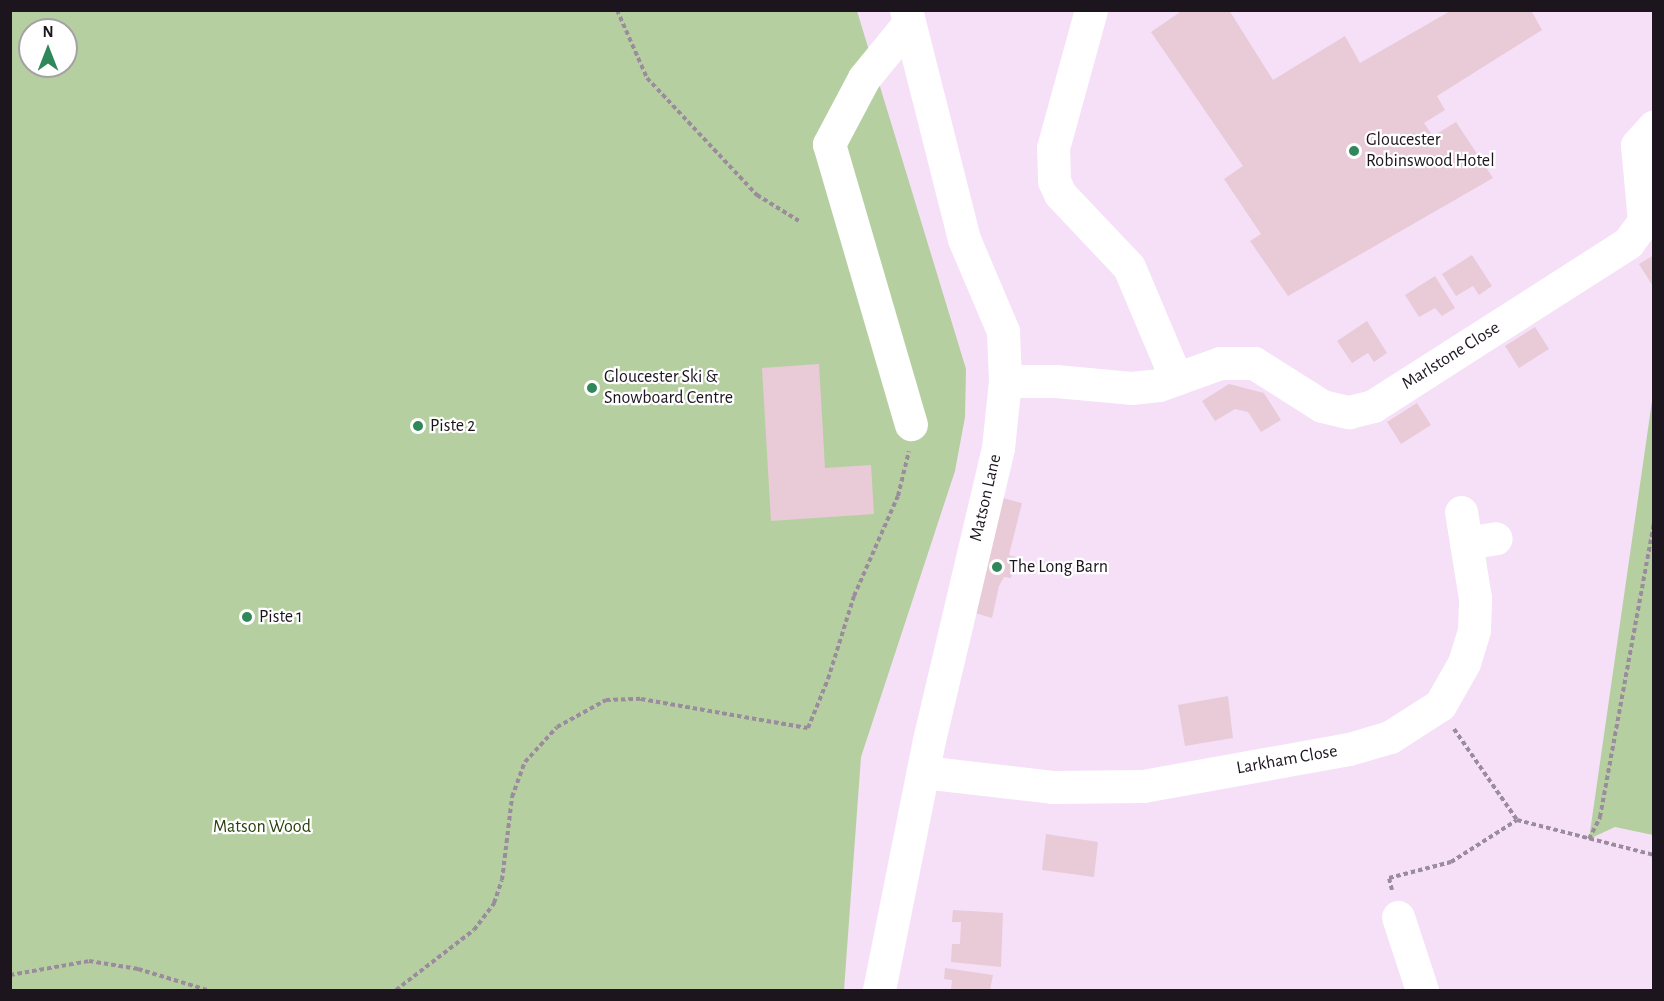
<!DOCTYPE html>
<style>
body{margin:0}
#map{position:relative;width:1664px;height:1001px;overflow:hidden;background:#f5e0f8;font-family:"Alegreya Sans",sans-serif}
div>[style]{position:absolute}
.green>*{inset:0;background:#b6cfa0}
.building>*{inset:0;background:#e9cad7}
.path>*{height:4px;margin-top:-2px;transform-origin:0;background:repeating-linear-gradient(90deg,#9a8b9d 0 4.5px,transparent 0 7.5px)}
.minor>*{height:33px;margin:-16.5px;padding:0 16.5px;transform-origin:16.5px;border-radius:16.5px;background:#fff}
.dots>*{width:16px;height:16px;translate:-50% -50%;box-sizing:border-box;border:3px solid #fff;border-radius:50%}
span{translate:-50% -50%;white-space:nowrap;text-align:center;line-height:1.15;-webkit-text-stroke:4.5px #fff;paint-order:stroke}
.poi-label{font-size:18px;color:#1c151e}
.left{translate:0 -50%;text-align:left}
.street-label{font-size:18px;color:#1c151e}
.park-label{font-size:18px;color:#2b410e}
.frame{position:absolute;inset:0;border:12px solid #1c151e;pointer-events:none}
.north{position:absolute;left:18px;top:18px;width:60px;height:60px;box-sizing:border-box;background:#fff;border:2px solid #a4a1a5;border-radius:50%;rotate:0deg;font-size:16px;font-weight:700;line-height:24px;text-align:center;color:#1c151e}
.north::after{content:'';display:block;margin:auto;width:21px;height:27px;background:#30875a;clip-path:polygon(50% 0,100% 100%,50% 72%,0 100%)}
</style>
<div id="map">
<div class="green">
<div style="clip-path:polygon(evenodd,10px 11px,857px 11px,966px 369px,965px 417px,955px 471px,861px 757px,844px 990px,11px 990px,10px 11px,30px 30px,66px 30px,66px 66px,30px 66px,30px 30px)"></div>
<div style="clip-path:polygon(1653px 394px,1653px 835px,1615px 827px,1589px 839px)"></div>
</div>
<div class="building">
<div style="clip-path:polygon(1183px 10px,1229px 10px,1273px 80px,1345px 36px,1360px 63px,1452px 10px,1531px 10px,1542px 30px,1437px 96px,1445px 110px,1424px 123px,1433px 136px,1456px 122px,1493px 178px,1288px 296px,1250px 241px,1261px 234px,1224px 179px,1243px 166px,1151px 32px)"></div>
<div style="clip-path:polygon(1472px 255px,1492px 286px,1479px 295px,1473px 286px,1456px 296px,1442px 274px)"></div>
<div style="clip-path:polygon(1654px 255px,1654px 288px,1639px 264px)"></div>
<div style="clip-path:polygon(1435px 276px,1455px 308px,1442px 316px,1435px 308px,1419px 317px,1405px 295px)"></div>
<div style="clip-path:polygon(1367px 321px,1387px 353px,1374px 362px,1368px 353px,1352px 363px,1337px 341px)"></div>
<div style="clip-path:polygon(1535px 327px,1549px 349px,1519px 368px,1505px 346px)"></div>
<div style="clip-path:polygon(819px 364px,825px 468px,871px 465px,874px 514px,771px 521px,762px 368px)"></div>
<div style="clip-path:polygon(1229px 384px,1264px 393px,1281px 420px,1261px 432px,1248px 412px,1235px 409px,1215px 421px,1202px 401px)"></div>
<div style="clip-path:polygon(1417px 403px,1431px 425px,1401px 444px,1387px 422px)"></div>
<div style="clip-path:polygon(999px 497px,1022px 503px,1009px 555px,1016px 557px,1011px 578px,1004px 577px,999px 586px,992px 618px,968px 611px)"></div>
<div style="clip-path:polygon(1228px 696px,1233px 738px,1185px 746px,1178px 705px)"></div>
<div style="clip-path:polygon(1046px 834px,1098px 842px,1094px 877px,1042px 870px)"></div>
<div style="clip-path:polygon(953px 910px,1003px 913px,1001px 967px,951px 962px,952px 944px,960px 944px,961px 922px,952px 922px)"></div>
<div style="clip-path:polygon(945px 968px,993px 975px,990px 990px,951px 990px,952px 980px,944px 979px)"></div>
</div>
<div class="path">
<div style="left:617px;top:10px;width:74px;rotate:66.2deg"></div>
<div style="left:647px;top:78px;width:161px;rotate:46.8deg"></div>
<div style="left:757px;top:195px;width:49px;rotate:31.8deg"></div>
<div style="left:1454px;top:729px;width:111px;rotate:55.3deg"></div>
<div style="left:1517px;top:820px;width:141px;rotate:14.3deg"></div>
<div style="left:1589px;top:839px;width:25px;rotate:-63deg"></div>
<div style="left:1600px;top:817px;width:298px;rotate:-79.6deg"></div>
<div style="left:1392px;top:890px;width:12px;rotate:-104deg"></div>
<div style="left:1389px;top:878px;width:64px;rotate:-14.5deg"></div>
<div style="left:1451px;top:862px;width:78px;rotate:-32.5deg"></div>
<div style="left:10px;top:975px;width:80px;rotate:-10deg"></div>
<div style="left:89px;top:961px;width:50px;rotate:9.3deg"></div>
<div style="left:138px;top:969px;width:72px;rotate:16.9deg"></div>
<div style="left:396px;top:990px;width:98px;rotate:-37.6deg"></div>
<div style="left:474px;top:930px;width:34px;rotate:-53deg"></div>
<div style="left:494px;top:903px;width:24px;rotate:-71deg"></div>
<div style="left:502px;top:880px;width:84px;rotate:-83.1deg"></div>
<div style="left:512px;top:797px;width:37px;rotate:-70deg"></div>
<div style="left:525px;top:762px;width:47px;rotate:-47.6deg"></div>
<div style="left:557px;top:727px;width:56px;rotate:-28.9deg"></div>
<div style="left:606px;top:700px;width:35px;rotate:-2deg"></div>
<div style="left:641px;top:699px;width:169px;rotate:9.9deg"></div>
<div style="left:808px;top:728px;width:53px;rotate:-67.8deg"></div>
<div style="left:828px;top:679px;width:87px;rotate:-72.6deg"></div>
<div style="left:854px;top:596px;width:109px;rotate:-66.3deg"></div>
<div style="left:898px;top:496px;width:46px;rotate:-76.3deg"></div>
</div>
<div class="minor">
<div style="left:1091px;top:10px;width:143px;rotate:105.4deg"></div>
<div style="left:1053px;top:148px;width:33px;rotate:88deg"></div>
<div style="left:1054px;top:181px;width:14px;rotate:65deg"></div>
<div style="left:1060px;top:194px;width:100px;rotate:46.6deg"></div>
<div style="left:1129px;top:267px;width:121px;rotate:67.1deg"></div>
<div style="left:909px;top:23px;width:71px;rotate:129.3deg"></div>
<div style="left:864px;top:78px;width:75px;rotate:117.9deg"></div>
<div style="left:829px;top:144px;width:292px;rotate:73.7deg"></div>
<div style="left:1005px;top:381px;width:51px"></div>
<div style="left:1056px;top:381px;width:75px;rotate:5.3deg"></div>
<div style="left:1131px;top:388px;width:28px;rotate:-6deg"></div>
<div style="left:1159px;top:385px;width:65px;rotate:-19.8deg"></div>
<div style="left:1220px;top:363px;width:34px"></div>
<div style="left:1254px;top:363px;width:80px;rotate:32.3deg"></div>
<div style="left:1322px;top:406px;width:28px;rotate:13deg"></div>
<div style="left:1349px;top:412px;width:25px;rotate:-14deg"></div>
<div style="left:1373px;top:406px;width:303px;rotate:-32.6deg"></div>
<div style="left:1628px;top:243px;width:27px;rotate:-54deg"></div>
<div style="left:1644px;top:221px;width:76px;rotate:-95.3deg"></div>
<div style="left:1637px;top:145px;width:25px;rotate:-48deg"></div>
<div style="left:1466px;top:543px;width:30px;rotate:-9deg"></div>
<div style="left:923px;top:772px;width:130px;rotate:6.6deg"></div>
<div style="left:1052px;top:787px;width:91px;rotate:-0.6deg"></div>
<div style="left:1143px;top:786px;width:209px;rotate:-10.2deg"></div>
<div style="left:1349px;top:749px;width:43px;rotate:-16.3deg"></div>
<div style="left:1390px;top:737px;width:59px;rotate:-32.6deg"></div>
<div style="left:1440px;top:705px;width:48px;rotate:-60.3deg"></div>
<div style="left:1464px;top:663px;width:34px;rotate:-73deg"></div>
<div style="left:1474px;top:630px;width:32px;rotate:-88deg"></div>
<div style="left:1475px;top:598px;width:87px;rotate:-99.2deg"></div>
<div style="left:1398px;top:917px;width:77px;rotate:71.8deg"></div>
<div style="left:879px;top:990px;width:255px;rotate:-78.7deg"></div>
<div style="left:929px;top:740px;width:300px;rotate:-76.7deg"></div>
<div style="left:998px;top:448px;width:67px;rotate:-84deg"></div>
<div style="left:1005px;top:381px;width:50px;rotate:-92.3deg"></div>
<div style="left:1003px;top:331px;width:100px;rotate:-113deg"></div>
<div style="left:964px;top:239px;width:236px;rotate:-104.2deg"></div>
</div>
<div class="dots">
<div style="left:1354px;top:151px;background:#30875a"></div>
<div style="left:592px;top:388px;background:#30875a"></div>
<div style="left:418px;top:426px;background:#30875a"></div>
<div style="left:997px;top:567px;background:#30875a"></div>
<div style="left:247px;top:617px;background:#30875a"></div>
</div>
<div class="poi-label">
<span class="left" style="left:1366px;top:151px">Gloucester<br>Robinswood Hotel</span>
<span class="left" style="left:604px;top:388px">Gloucester Ski &amp;<br>Snowboard Centre</span>
<span class="left" style="left:430px;top:426px">Piste 2</span>
<span class="left" style="left:1009px;top:567px">The Long Barn</span>
<span class="left" style="left:259px;top:617px">Piste 1</span>
</div>
<div class="street-label">
<span style="left:1451px;top:356px;rotate:-32deg">Marlstone Close</span>
<span style="left:986px;top:498px;rotate:-77deg">Matson Lane</span>
<span style="left:1287px;top:760px;rotate:-10deg">Larkham Close</span>
</div>
<div class="park-label">
<span style="left:262px;top:827px">Matson Wood</span>
</div>
<div class="frame"></div>
<div class="north">N</div>
</div>
